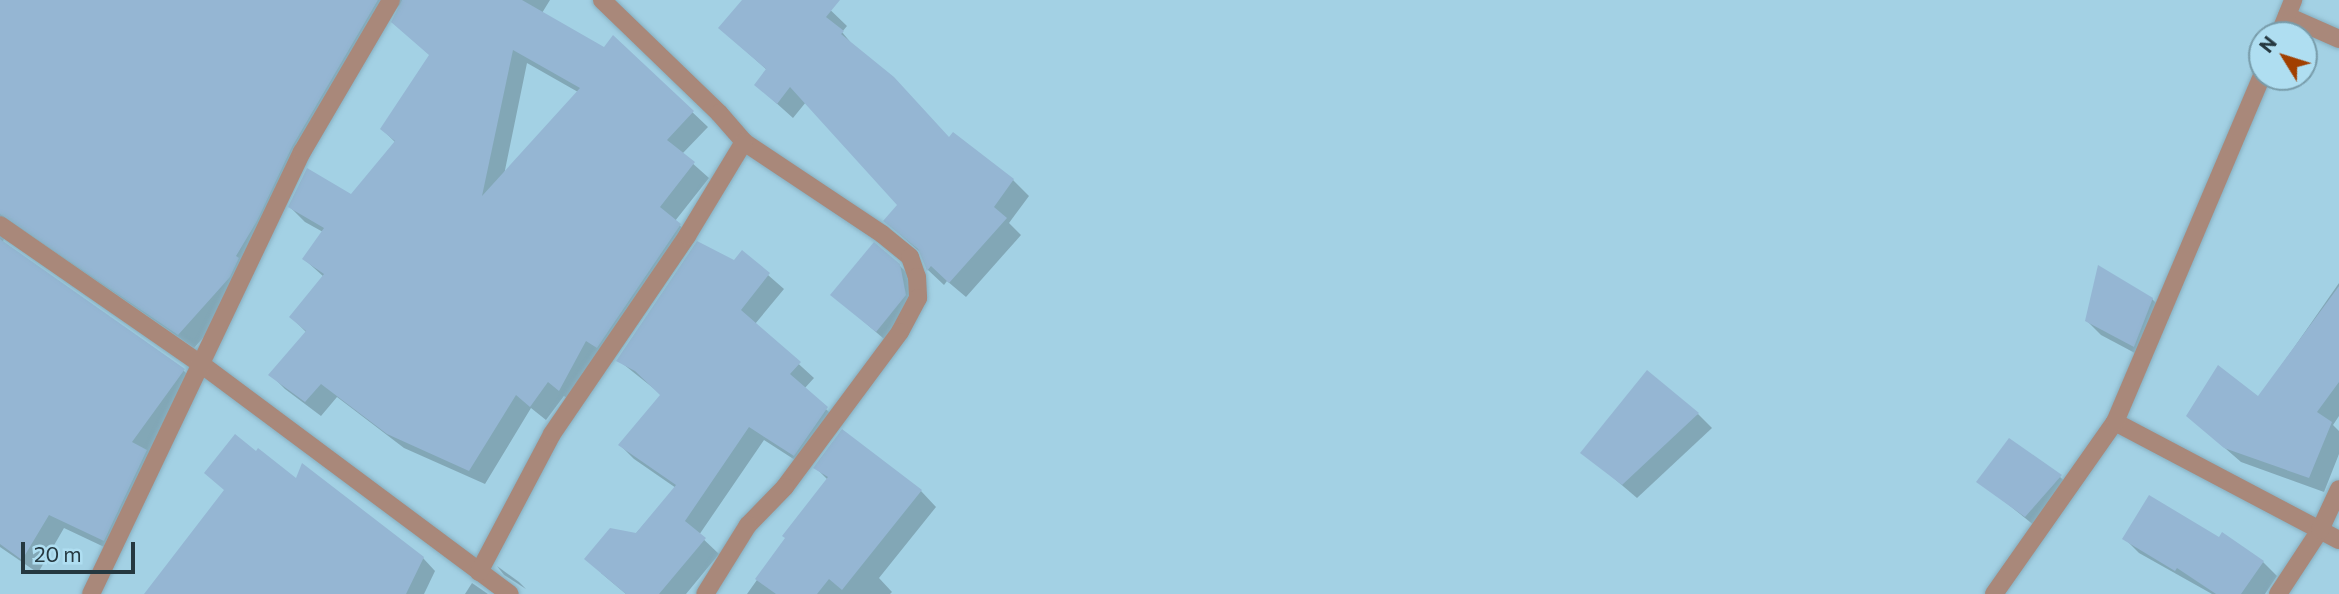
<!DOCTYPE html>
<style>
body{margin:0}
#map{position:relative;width:2339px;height:594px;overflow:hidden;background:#a3d1e4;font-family:Commissioner,sans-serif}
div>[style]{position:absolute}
.shadow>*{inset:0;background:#0003}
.building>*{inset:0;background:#95b6d3}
.roads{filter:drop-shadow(0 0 2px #87afc0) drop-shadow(0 0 2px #87afc0)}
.minor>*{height:18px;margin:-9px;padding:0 9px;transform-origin:9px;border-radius:9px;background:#a9887a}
span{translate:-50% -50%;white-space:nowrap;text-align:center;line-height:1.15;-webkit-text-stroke:6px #afdef1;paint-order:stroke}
.north{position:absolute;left:2248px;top:21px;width:70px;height:70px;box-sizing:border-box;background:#afdef1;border:2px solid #789caa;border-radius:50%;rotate:308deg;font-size:19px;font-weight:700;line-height:28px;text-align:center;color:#253840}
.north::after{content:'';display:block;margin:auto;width:24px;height:32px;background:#a13f00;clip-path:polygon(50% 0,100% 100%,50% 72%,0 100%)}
.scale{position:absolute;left:21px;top:542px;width:114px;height:32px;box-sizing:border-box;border:4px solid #253840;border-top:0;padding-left:9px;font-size:21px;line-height:24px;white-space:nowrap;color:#253840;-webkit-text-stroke:5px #afdef1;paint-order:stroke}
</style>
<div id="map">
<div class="shadow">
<div style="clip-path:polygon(evenodd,0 0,550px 0,542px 13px,604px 49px,613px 37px,708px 127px,682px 154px,709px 178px,675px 221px,695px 240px,612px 362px,601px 354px,574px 404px,564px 396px,546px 420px,531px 408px,485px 484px,404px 448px,337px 397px,321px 416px,285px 389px,271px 375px,307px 333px,291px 317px,324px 277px,304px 259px,323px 232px,305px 222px,290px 207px,351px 196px,396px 143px,382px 129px,431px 56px,393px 22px,403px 2px,396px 9px,307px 161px,244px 292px,194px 348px,23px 230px,9px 229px,3px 241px,4px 244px,183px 370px,198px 385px,119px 554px,64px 528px,38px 573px,0 547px,0 0,527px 63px,578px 92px,504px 175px,527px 63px)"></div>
<div style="clip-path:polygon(744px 0,820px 0,847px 26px,842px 32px,857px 50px,949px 139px,1013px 180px,1029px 196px,1009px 223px,1021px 235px,966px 297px,947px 281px,944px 285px,928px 270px,921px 253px,885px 221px,899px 205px,806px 102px,793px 118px,756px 85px,767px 70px,720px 28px)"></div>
<div style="clip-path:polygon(743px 253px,784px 289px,755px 324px,814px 378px,804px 389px,841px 423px,809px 469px,764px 440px,699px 535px,719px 554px,686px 594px,626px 594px,601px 573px,676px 488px,634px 459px,620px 445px,662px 395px,618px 360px)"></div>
<div style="clip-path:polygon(899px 265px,914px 280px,919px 295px,891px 345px,833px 295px)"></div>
<div style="clip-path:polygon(2339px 283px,2339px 416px,2333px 425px,2339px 431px,2339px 454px,2324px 492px,2241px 462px,2188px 416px,2258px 399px)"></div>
<div style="clip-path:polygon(2152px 299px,2167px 314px,2148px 360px,2101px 335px,2087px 321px)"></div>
<div style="clip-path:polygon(1698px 414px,1712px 428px,1637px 498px,1583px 452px)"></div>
<div style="clip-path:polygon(816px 468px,921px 491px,936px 507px,879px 578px,892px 592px,890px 594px,747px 594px,828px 480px)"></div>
<div style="clip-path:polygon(2060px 477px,2075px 491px,2040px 530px,1979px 481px)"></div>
<div style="clip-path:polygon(297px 481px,423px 558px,435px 571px,424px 594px,145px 594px)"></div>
<div style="clip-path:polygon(2125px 539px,2219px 539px,2263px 562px,2277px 576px,2265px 594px,2212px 594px,2139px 553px)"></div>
<div style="clip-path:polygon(497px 566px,519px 582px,526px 589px,504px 575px)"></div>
<div style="clip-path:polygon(472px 583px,488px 594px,465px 594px)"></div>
</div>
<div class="building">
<div style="clip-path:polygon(0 0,378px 0,292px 147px,257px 221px,236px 256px,239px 258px,230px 277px,178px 335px,0 214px)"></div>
<div style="clip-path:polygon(evenodd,402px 0,522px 0,604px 47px,613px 35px,694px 111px,667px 140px,695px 162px,660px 207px,681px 224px,677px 230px,597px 348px,586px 341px,559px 391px,548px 382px,530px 407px,516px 395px,469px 471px,387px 434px,321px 384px,305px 402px,268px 375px,306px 331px,289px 317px,324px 274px,302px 259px,324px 228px,288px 207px,307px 168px,351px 194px,395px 141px,380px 129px,429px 55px,391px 22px,402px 0,513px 50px,580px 88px,482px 196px,513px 50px)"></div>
<div style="clip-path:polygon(742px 0,840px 0,826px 17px,844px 31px,841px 34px,894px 77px,949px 137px,953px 132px,1014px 179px,994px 207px,1007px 218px,949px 283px,931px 266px,927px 271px,918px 249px,883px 221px,897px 205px,790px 87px,777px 104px,754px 85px,766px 69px,718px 28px)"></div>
<div style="clip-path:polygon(0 239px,185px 369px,132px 442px,147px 450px,104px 541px,49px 515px,22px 560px,0 544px)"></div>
<div style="clip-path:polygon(697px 241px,734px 260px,742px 250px,770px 273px,741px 310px,801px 362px,790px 374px,828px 407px,794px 456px,749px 427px,685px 521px,706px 538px,659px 594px,626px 594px,584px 559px,610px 528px,636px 533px,676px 485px,618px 445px,660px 395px,635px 371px,616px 361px)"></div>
<div style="clip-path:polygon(874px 242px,900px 264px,906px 295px,876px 332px,830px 295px)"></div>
<div style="clip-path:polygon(2098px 265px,2153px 298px,2134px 347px,2085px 321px)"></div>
<div style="clip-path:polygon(2339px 286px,2339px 382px,2317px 412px,2332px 422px,2309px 478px,2224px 448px,2186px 416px,2218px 365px,2258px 396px)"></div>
<div style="clip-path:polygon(1647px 370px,1699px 413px,1622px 485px,1580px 453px)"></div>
<div style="clip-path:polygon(842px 429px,922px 490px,842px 590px,829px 579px,817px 594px,776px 594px,755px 579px,785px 538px,782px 536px,828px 477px,813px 468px)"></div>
<div style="clip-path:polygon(235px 434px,256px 451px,258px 448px,296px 478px,302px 463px,424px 557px,406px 594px,144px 594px,224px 490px,204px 473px)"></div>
<div style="clip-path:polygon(2009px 438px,2062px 475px,2025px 517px,1976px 482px)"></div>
<div style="clip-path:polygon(2149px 495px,2219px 537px,2222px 532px,2264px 561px,2241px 594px,2216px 594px,2177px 568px,2175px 571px,2122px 539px)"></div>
</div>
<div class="roads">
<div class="minor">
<div style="left:602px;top:0;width:163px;rotate:44deg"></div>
<div style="left:719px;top:113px;width:38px;rotate:49deg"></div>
<div style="left:744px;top:142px;width:166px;rotate:33.7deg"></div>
<div style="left:882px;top:234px;width:36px;rotate:39deg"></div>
<div style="left:910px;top:257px;width:21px;rotate:71deg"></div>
<div style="left:917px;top:277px;width:21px;rotate:87deg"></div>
<div style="left:918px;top:298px;width:38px;rotate:118deg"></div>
<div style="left:900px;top:332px;width:193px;rotate:126.6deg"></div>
<div style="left:785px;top:487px;width:53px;rotate:134.2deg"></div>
<div style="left:748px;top:525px;width:81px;rotate:121.9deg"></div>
<div style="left:2287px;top:16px;width:57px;rotate:23.9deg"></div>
<div style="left:2279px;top:35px;width:38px;rotate:-68deg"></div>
<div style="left:0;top:225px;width:244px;rotate:34.7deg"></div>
<div style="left:201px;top:364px;width:385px;rotate:36.7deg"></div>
<div style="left:2115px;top:422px;width:253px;rotate:27.8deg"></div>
<div style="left:479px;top:572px;width:156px;rotate:-62.1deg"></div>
<div style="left:552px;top:434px;width:240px;rotate:-55.7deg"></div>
<div style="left:687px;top:236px;width:110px;rotate:-58.8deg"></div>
<div style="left:91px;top:594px;width:490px;rotate:-64.5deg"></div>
<div style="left:302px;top:152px;width:176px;rotate:-59.6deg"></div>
<div style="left:1994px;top:594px;width:210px;rotate:-54.9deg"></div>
<div style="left:2115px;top:422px;width:377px;rotate:-67deg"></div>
<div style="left:2278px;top:594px;width:77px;rotate:-56.7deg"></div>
<div style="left:2320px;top:530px;width:45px;rotate:-65.1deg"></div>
</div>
</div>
<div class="north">N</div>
<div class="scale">20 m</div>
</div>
